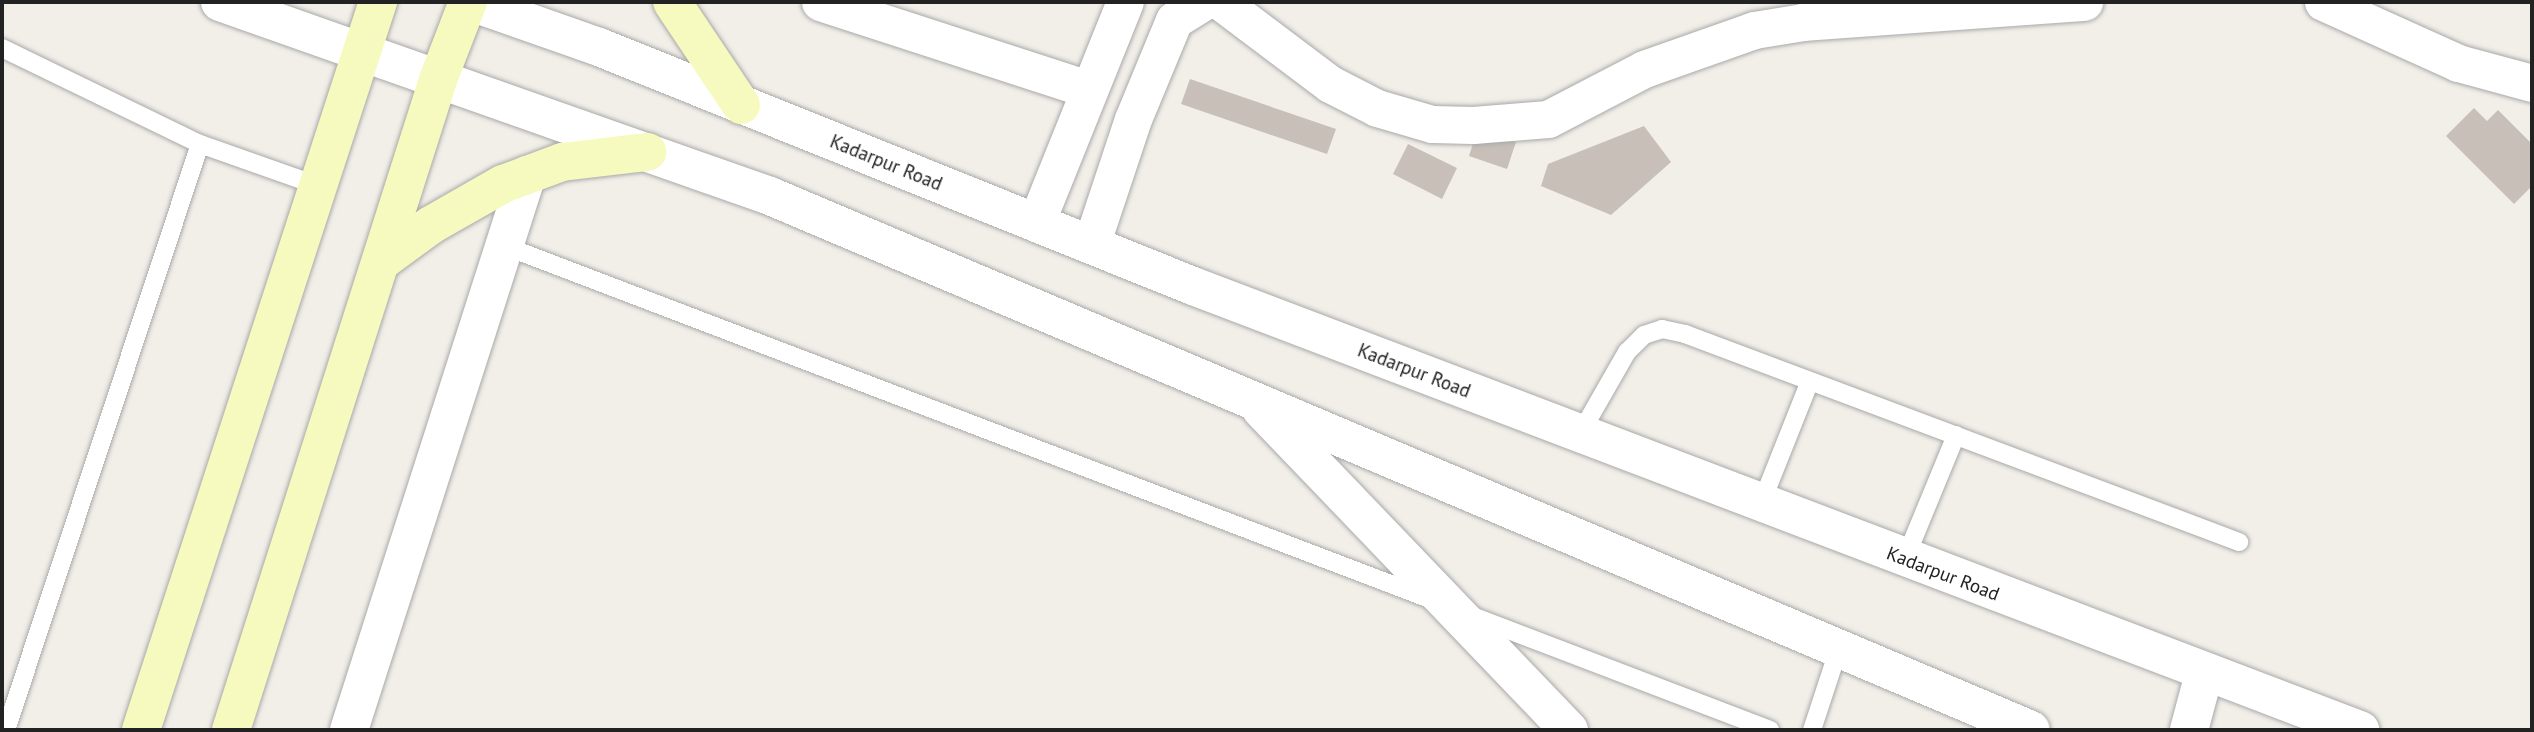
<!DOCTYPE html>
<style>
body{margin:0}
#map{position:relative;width:2534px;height:732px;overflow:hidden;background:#f2efe9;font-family:"PT Sans",sans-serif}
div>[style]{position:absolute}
.building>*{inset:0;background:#c7bfb8}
.roads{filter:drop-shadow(0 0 2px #a9a9a9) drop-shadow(0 0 2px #a9a9a9)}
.service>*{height:18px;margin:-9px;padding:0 9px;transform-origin:9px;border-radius:9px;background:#fff}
.minor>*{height:37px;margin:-18.5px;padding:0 18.5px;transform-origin:18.5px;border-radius:18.5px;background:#fff}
.tertiary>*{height:38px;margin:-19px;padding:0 19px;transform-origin:19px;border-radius:19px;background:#fff}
.secondary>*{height:38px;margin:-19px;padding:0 19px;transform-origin:19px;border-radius:19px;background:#f7fabf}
span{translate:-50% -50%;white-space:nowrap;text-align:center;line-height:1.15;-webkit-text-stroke:5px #fff;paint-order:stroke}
.street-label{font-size:19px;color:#222}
.frame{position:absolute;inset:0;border:4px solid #222;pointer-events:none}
</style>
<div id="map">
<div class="building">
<div style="clip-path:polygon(1190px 79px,1336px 129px,1327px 154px,1181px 104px)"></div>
<div style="clip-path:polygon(2474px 108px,2487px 121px,2498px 110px,2532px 144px,2532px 186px,2514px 204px,2446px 136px)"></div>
<div style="clip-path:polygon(1644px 126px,1671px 162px,1611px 215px,1541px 186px,1548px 164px)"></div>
<div style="clip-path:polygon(1477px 131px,1516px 142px,1507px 169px,1469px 156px)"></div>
<div style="clip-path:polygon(1408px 144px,1457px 168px,1442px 199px,1393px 174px)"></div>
</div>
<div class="roads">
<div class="service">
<div style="left:2px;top:48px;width:220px;rotate:25.9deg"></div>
<div style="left:200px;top:144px;width:123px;rotate:19.5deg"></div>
<div style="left:505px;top:246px;width:990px;rotate:20.89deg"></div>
<div style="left:1580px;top:434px;width:95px;rotate:-60.2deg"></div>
<div style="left:1627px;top:352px;width:24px;rotate:-45deg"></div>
<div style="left:1644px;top:335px;width:19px;rotate:-18deg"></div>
<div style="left:1662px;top:329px;width:24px;rotate:12deg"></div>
<div style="left:1685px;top:334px;width:592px;rotate:20.58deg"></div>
<div style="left:1761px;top:504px;width:132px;rotate:-68.3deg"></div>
<div style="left:1905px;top:559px;width:134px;rotate:-67.6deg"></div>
<div style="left:1472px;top:616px;width:319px;rotate:20.9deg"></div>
<div style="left:6px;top:730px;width:617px;rotate:-71.68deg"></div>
<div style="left:1812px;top:730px;width:86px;rotate:-71.8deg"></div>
</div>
<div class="minor">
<div style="left:820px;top:2px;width:282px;rotate:18deg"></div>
<div style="left:1221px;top:2px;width:136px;rotate:37deg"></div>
<div style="left:1330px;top:84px;width:53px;rotate:27.1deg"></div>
<div style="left:1377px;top:108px;width:57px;rotate:16.2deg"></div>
<div style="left:1432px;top:124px;width:41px;rotate:1.4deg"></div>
<div style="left:1473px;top:125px;width:75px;rotate:-4.6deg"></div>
<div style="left:1548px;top:119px;width:108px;rotate:-27.5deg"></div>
<div style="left:1644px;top:69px;width:117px;rotate:-19.5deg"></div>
<div style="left:1754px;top:30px;width:50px;rotate:-9.3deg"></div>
<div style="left:1803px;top:22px;width:282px;rotate:-4.1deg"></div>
<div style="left:2323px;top:2px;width:148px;rotate:24.3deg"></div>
<div style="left:2458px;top:63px;width:77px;rotate:15.1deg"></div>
<div style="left:1036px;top:223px;width:238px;rotate:-68.1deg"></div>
<div style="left:1091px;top:245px;width:133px;rotate:-71.6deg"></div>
<div style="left:1133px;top:119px;width:107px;rotate:-67.5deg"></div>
<div style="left:1174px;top:20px;width:34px;rotate:-32deg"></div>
</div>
<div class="tertiary">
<div style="left:220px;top:2px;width:583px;rotate:19.43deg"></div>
<div style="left:770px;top:196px;width:1369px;rotate:22.95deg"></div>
<div style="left:471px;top:2px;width:136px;rotate:19.4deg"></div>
<div style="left:599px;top:47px;width:640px;rotate:21.92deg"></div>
<div style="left:1193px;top:286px;width:1249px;rotate:20.83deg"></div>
<div style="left:1261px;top:409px;width:445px;rotate:46.2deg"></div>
<div style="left:349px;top:730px;width:583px;rotate:-72.22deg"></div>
<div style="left:2189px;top:730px;width:58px;rotate:-75deg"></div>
</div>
<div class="secondary">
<div style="left:672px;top:2px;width:124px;rotate:56.2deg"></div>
<div style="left:382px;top:261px;width:61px;rotate:-36.3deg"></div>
<div style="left:431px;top:225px;width:83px;rotate:-29.7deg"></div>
<div style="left:503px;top:184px;width:63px;rotate:-20.4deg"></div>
<div style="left:562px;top:162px;width:86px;rotate:-6.7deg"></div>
<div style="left:141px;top:730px;width:766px;rotate:-71.97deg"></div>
<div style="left:231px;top:730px;width:685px;rotate:-72.33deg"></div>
<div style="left:439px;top:77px;width:80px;rotate:-68.9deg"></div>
</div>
</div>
<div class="street-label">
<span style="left:886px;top:163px;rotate:22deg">Kadarpur Road</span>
<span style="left:1414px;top:371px;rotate:21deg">Kadarpur Road</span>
<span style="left:1943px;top:574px;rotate:21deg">Kadarpur Road</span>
</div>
<div class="frame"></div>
</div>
